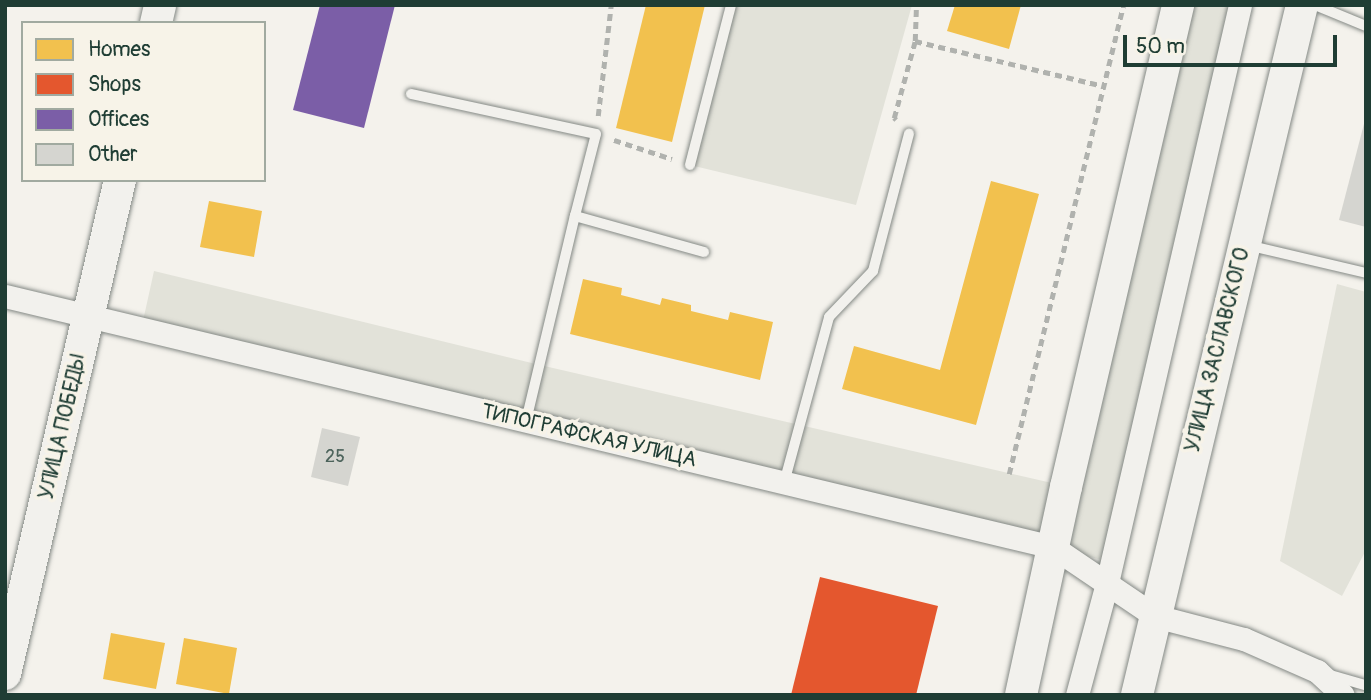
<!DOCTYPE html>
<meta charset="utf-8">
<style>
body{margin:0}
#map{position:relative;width:1371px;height:700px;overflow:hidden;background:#f4f2ec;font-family:Pangolin,sans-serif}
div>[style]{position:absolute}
.green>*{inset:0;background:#e2e2d9}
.homes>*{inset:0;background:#f2c14e}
.shops>*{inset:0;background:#e4572e}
.offices>*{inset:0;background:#7b5ea7}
.building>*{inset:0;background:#d5d5d0}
.path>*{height:4.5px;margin-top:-2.25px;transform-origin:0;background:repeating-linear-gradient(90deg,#b0b2ae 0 7px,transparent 0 12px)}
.roads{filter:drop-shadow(0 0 2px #848985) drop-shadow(0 0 2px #848985)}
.lane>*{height:10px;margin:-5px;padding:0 5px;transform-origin:5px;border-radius:5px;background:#f2f1ed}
.street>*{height:23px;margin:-11.5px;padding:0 11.5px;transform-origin:11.5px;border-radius:11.5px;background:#f2f1ed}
.secondary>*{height:32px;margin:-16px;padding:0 16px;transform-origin:16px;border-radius:16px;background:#f2f1ed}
span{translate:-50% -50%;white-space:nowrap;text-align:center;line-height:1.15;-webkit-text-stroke:7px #f7f3e8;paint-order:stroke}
.number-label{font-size:18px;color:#4c635b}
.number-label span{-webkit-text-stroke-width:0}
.street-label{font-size:21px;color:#1f3d34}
.frame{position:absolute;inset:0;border:7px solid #1f3d34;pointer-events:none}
.legend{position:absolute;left:21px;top:21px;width:245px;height:161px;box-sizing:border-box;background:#f7f3e8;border:2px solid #a1aaa0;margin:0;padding:9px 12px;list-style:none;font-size:21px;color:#1f3d34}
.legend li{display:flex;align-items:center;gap:14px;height:35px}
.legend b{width:35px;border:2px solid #a1aaa0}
.scale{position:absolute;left:1123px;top:35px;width:214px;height:32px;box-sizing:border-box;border:4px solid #1f3d34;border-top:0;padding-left:9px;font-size:21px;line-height:24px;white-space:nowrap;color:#1f3d34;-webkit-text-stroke:5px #f7f3e8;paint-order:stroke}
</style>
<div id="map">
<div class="green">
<div style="clip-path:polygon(731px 5px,912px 5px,856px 205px,690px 165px)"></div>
<div style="clip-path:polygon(1178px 5px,1240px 5px,1111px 562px,141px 330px,154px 271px,540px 365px,1065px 486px)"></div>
<div style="clip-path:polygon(1337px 284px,1366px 292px,1366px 550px,1342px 596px,1280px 561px)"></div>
</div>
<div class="homes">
<div style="clip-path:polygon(646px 5px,705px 5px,672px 142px,616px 128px)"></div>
<div style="clip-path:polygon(955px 5px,1021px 5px,1009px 49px,947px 31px)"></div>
<div style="clip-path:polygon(991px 181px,1039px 194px,976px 425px,842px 389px,854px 346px,940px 370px)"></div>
<div style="clip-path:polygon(209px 201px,262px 211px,254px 257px,200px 247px)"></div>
<div style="clip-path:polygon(583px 279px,622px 288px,621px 295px,660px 305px,662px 298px,691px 305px,691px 311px,728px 320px,730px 312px,773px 322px,760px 380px,570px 334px)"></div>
<div style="clip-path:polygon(111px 633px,165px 643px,156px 689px,103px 679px)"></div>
<div style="clip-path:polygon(184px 638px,237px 648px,229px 694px,176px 684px)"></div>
</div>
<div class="shops">
<div style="clip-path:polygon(820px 577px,938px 606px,916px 695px,791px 695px)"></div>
</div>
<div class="offices">
<div style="clip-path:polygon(320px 5px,395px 5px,364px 128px,293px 110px)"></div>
</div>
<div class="building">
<div style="clip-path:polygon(1365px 120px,1366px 120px,1366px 227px,1339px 220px)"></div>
<div style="clip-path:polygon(322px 428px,360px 437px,348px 486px,311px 477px)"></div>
</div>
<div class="path">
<div style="left:915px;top:41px;width:36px;rotate:-88deg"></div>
<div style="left:598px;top:116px;width:112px;rotate:-83.3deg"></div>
<div style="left:896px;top:120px;width:3px;rotate:-135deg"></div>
<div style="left:894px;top:118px;width:80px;rotate:-74.7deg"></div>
<div style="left:915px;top:41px;width:194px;rotate:13.4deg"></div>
<div style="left:614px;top:140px;width:61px;rotate:18.1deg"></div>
<div style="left:1009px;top:474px;width:483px;rotate:-76.3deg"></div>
</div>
<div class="roads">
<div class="lane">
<div style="left:1315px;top:5px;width:55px;rotate:22.4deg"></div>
<div style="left:411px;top:94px;width:189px;rotate:12.2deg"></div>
<div style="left:596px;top:134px;width:85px;rotate:104.4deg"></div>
<div style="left:690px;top:165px;width:165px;rotate:-75.6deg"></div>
<div style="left:1247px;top:245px;width:122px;rotate:13.2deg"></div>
<div style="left:526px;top:421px;width:211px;rotate:-76.6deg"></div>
<div style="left:575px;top:216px;width:134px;rotate:15.6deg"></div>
<div style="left:784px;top:483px;width:172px;rotate:-74.8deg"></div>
<div style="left:829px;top:317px;width:64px;rotate:-46.3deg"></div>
<div style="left:873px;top:271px;width:142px;rotate:-75.3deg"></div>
<div style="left:1330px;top:675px;width:37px;rotate:16deg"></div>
</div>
<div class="street">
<div style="left:5px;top:296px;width:1078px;rotate:13.47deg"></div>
<div style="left:1053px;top:547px;width:123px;rotate:34.1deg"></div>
<div style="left:1155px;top:616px;width:92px;rotate:14.5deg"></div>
<div style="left:1244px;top:639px;width:80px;rotate:23.7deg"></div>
<div style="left:1317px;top:671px;width:35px;rotate:43deg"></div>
<div style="left:1077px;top:695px;width:116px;rotate:-75deg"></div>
<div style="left:1107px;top:583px;width:593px;rotate:-77.04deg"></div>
</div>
<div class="secondary">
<div style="left:156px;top:23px;width:18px;rotate:-77deg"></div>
<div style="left:5px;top:674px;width:507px;rotate:-76.9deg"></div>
<div style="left:1021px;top:695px;width:213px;rotate:-77.8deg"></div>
<div style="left:1066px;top:487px;width:495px;rotate:-76.9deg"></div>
<div style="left:1137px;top:695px;width:709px;rotate:-76.55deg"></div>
</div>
</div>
<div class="number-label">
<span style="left:335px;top:457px">25</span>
</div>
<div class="street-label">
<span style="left:1218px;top:350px;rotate:-76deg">УЛИЦА ЗАСЛАВСКОГО</span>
<span style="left:63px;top:427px;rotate:-77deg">УЛИЦА ПОБЕДЫ</span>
<span style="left:589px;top:436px;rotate:13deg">ТИПОГРАФСКАЯ УЛИЦА</span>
</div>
<div class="frame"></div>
<ul class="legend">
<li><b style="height:19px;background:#f2c14e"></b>Homes</li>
<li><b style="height:19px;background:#e4572e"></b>Shops</li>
<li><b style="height:19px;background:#7b5ea7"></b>Offices</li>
<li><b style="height:19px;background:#d5d5d0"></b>Other</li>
</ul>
<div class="scale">50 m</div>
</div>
